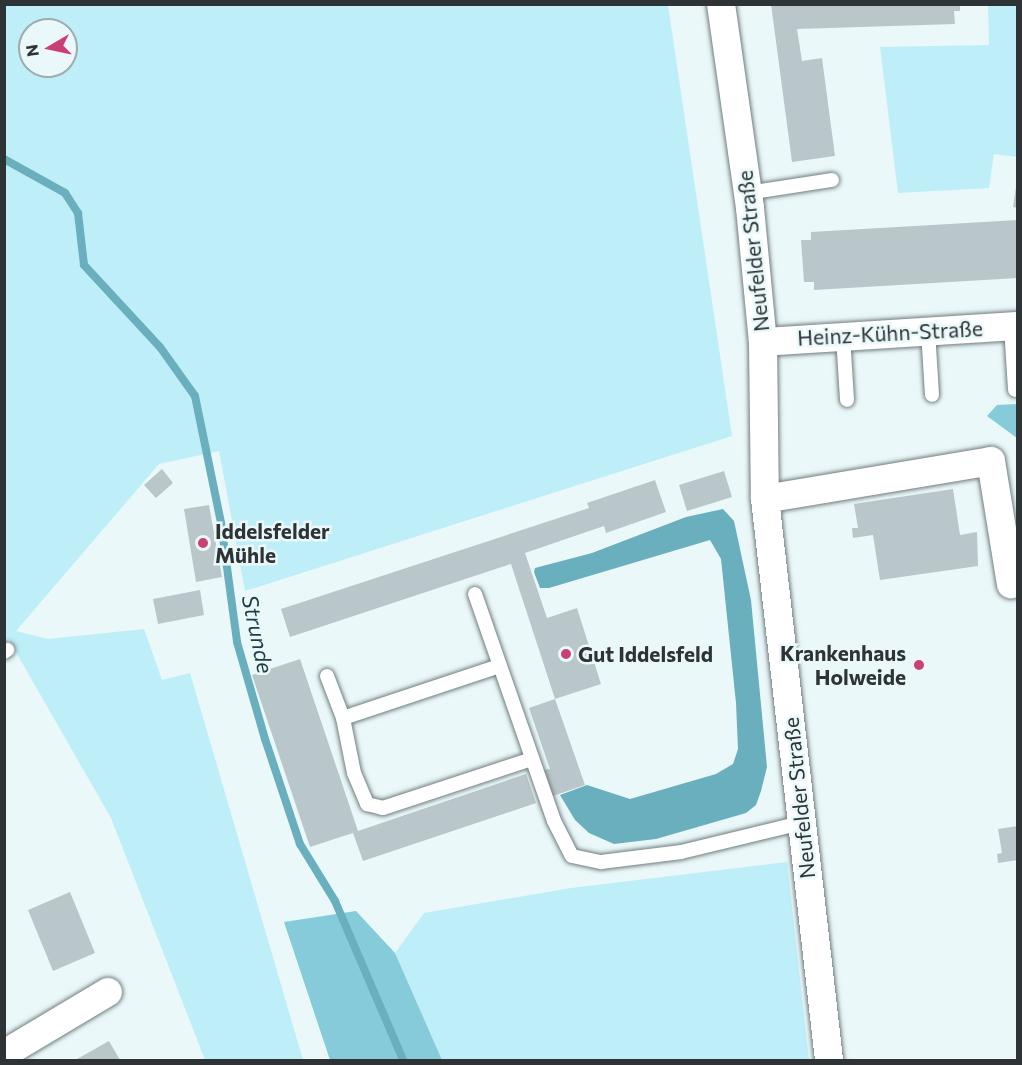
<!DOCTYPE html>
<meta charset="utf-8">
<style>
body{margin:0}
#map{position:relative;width:1022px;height:1065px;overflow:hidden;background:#eaf8fa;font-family:Commissioner,sans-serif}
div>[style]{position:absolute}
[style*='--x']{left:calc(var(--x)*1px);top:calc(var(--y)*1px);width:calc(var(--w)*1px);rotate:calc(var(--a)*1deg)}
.green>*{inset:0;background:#beeef8}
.forest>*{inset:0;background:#85cbd9}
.water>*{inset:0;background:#6aafbd}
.stream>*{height:8px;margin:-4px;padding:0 4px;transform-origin:4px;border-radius:4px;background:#6aafbd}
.building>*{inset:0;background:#bac7ca}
.roads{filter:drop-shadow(0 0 2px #717d7f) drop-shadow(0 0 2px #717d7f)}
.service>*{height:14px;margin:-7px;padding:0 7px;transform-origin:7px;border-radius:7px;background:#fff}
.minor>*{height:28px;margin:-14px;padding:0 14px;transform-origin:14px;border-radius:14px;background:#fff}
.dots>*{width:16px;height:16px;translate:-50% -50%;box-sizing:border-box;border:3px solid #eaf8fa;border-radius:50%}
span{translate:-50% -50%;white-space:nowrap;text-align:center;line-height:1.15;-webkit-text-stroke:5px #eaf8fa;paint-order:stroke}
.street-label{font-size:21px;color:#2e3435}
.poi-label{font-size:21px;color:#2e3435;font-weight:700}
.left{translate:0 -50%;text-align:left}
.right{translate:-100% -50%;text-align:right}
.water-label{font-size:22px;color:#1c3e45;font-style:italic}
.frame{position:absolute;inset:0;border:6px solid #2e3435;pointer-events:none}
.north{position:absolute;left:18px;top:18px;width:60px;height:60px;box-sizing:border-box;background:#eaf8fa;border:2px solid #9faaab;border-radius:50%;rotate:261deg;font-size:16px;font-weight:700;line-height:24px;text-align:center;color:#2e3435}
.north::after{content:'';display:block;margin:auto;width:21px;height:27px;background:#cb4074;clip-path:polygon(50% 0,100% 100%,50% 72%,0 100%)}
</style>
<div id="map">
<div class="green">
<i style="clip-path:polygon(evenodd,5px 4px,668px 5px,732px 436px,245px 591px,219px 451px,159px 464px,16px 631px,48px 639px,144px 629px,162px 680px,190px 673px,303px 1060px,205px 1060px,111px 818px,9px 640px,5px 643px,5px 4px,30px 30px,66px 30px,66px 66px,30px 66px,30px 30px)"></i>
<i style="clip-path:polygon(988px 5px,1017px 5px,1017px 157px,994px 154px,989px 188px,898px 193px,880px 47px,989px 45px)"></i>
<i style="clip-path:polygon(787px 862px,809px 1060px,442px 1060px,395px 953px,424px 913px,571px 888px)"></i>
</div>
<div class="forest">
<i style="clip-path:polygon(1017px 404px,1018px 404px,1017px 438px,987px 416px,997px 405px)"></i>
<i style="clip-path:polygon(356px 911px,395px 953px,442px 1060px,330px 1060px,284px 922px)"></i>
</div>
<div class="water">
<i style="clip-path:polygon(723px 509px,734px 521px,751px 600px,767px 767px,761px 791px,756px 805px,746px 813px,656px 839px,614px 844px,589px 833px,575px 820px,560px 795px,587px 785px,630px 799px,716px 774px,733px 764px,738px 749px,736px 703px,721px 559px,710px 540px,549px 588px,540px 588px,534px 572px,535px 568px,592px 553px,686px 517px)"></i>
</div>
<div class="stream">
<i style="--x:4;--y:159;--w:70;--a:29.1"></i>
<i style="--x:65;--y:193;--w:24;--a:57"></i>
<i style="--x:78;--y:213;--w:52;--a:83.4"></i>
<i style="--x:84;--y:265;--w:112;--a:47.2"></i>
<i style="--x:160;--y:347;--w:60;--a:54.5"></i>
<i style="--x:195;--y:396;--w:130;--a:78.4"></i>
<i style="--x:221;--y:523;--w:120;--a:82.3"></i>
<i style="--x:237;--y:642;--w:101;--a:73.9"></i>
<i style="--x:265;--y:739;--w:111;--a:71.6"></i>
<i style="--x:300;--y:844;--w:67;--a:58.4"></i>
<i style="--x:335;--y:901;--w:173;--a:66.8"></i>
</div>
<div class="building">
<i style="clip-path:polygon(771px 4px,960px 4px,960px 11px,954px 11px,955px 24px,797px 29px,802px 61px,822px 58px,835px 156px,792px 162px)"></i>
<i style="clip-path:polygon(1016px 187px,1018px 187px,1018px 208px,1013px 207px)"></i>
<i style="clip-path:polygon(1018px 220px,1018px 278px,814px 290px,814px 282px,804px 282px,801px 240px,811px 240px,811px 232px)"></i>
<i style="clip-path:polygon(162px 469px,173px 483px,156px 498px,144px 485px)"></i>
<i style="clip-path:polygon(724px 471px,732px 497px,687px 511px,679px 485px)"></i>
<i style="clip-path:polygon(655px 480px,666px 512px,606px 533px,604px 526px,525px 553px,547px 618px,577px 608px,601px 684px,555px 699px,511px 564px,290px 637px,281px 609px,589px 508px,587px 503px)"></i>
<i style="clip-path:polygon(953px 489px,960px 535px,977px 532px,978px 566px,880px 580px,873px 535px,853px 538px,852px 528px,858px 528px,854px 504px)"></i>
<i style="clip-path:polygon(209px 505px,222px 577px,196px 582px,184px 509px)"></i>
<i style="clip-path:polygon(200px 590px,204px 615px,158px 624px,153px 599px)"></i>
<i style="clip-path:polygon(300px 659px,358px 831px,526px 774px,536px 803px,363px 861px,353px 833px,310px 847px,252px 675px)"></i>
<i style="clip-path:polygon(555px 699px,585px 785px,553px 796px,544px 770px,550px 769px,529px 708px)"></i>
<i style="clip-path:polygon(1018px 826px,1018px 860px,998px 863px,997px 854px,1002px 853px,998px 829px)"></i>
<i style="clip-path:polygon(70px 892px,95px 953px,53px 971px,28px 910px)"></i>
<i style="clip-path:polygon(109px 1041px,120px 1060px,78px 1060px,77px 1059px)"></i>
</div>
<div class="roads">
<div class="service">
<i style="--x:747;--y:193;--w:86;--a:-8.7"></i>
<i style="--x:1011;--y:326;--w:64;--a:86.4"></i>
<i style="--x:928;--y:331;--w:64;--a:86.4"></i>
<i style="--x:843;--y:336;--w:64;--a:86.4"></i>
<i style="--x:475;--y:594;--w:240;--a:70.8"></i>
<i style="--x:554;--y:821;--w:39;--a:63"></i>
<i style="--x:572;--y:856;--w:30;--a:12"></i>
<i style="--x:601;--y:862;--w:81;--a:-7.1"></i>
<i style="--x:681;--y:852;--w:123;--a:-13.6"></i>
<i style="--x:4;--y:652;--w:4;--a:-34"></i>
<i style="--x:327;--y:676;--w:45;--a:69.1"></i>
<i style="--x:343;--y:718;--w:56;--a:78.7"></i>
<i style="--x:354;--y:773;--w:34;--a:67"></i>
<i style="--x:367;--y:804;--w:16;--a:14"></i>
<i style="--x:383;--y:808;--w:157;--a:-18.2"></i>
<i style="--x:343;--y:718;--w:164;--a:-18.4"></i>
</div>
<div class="minor">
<i style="--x:721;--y:4;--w:206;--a:81.9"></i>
<i style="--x:750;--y:208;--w:135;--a:84.5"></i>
<i style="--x:763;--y:342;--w:157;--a:89.3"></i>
<i style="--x:765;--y:499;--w:565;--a:83.49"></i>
<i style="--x:763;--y:342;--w:256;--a:-3.6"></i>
<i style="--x:765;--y:499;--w:229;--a:-9.5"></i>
<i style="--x:991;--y:461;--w:125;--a:80.8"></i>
<i style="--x:4;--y:1054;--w:121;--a:-30.8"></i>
</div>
</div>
<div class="dots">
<i style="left:203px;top:543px;background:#cb4074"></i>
<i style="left:566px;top:654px;background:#cb4074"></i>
<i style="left:919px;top:665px;background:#cb4074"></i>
</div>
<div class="street-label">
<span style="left:753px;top:251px;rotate:-96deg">Neufelder Straße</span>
<span style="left:890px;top:333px;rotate:-3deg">Heinz-Kühn-Straße</span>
<span style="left:799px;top:798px;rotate:-96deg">Neufelder Straße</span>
</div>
<div class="poi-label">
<span class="left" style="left:215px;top:543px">Iddelsfelder<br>Mühle</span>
<span class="right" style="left:906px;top:665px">Krankenhaus<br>Holweide</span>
<span class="left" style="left:578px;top:654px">Gut Iddelsfeld</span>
</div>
<div class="water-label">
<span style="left:258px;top:634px;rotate:78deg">Strunde</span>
</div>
<div class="frame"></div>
<div class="north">N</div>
</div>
